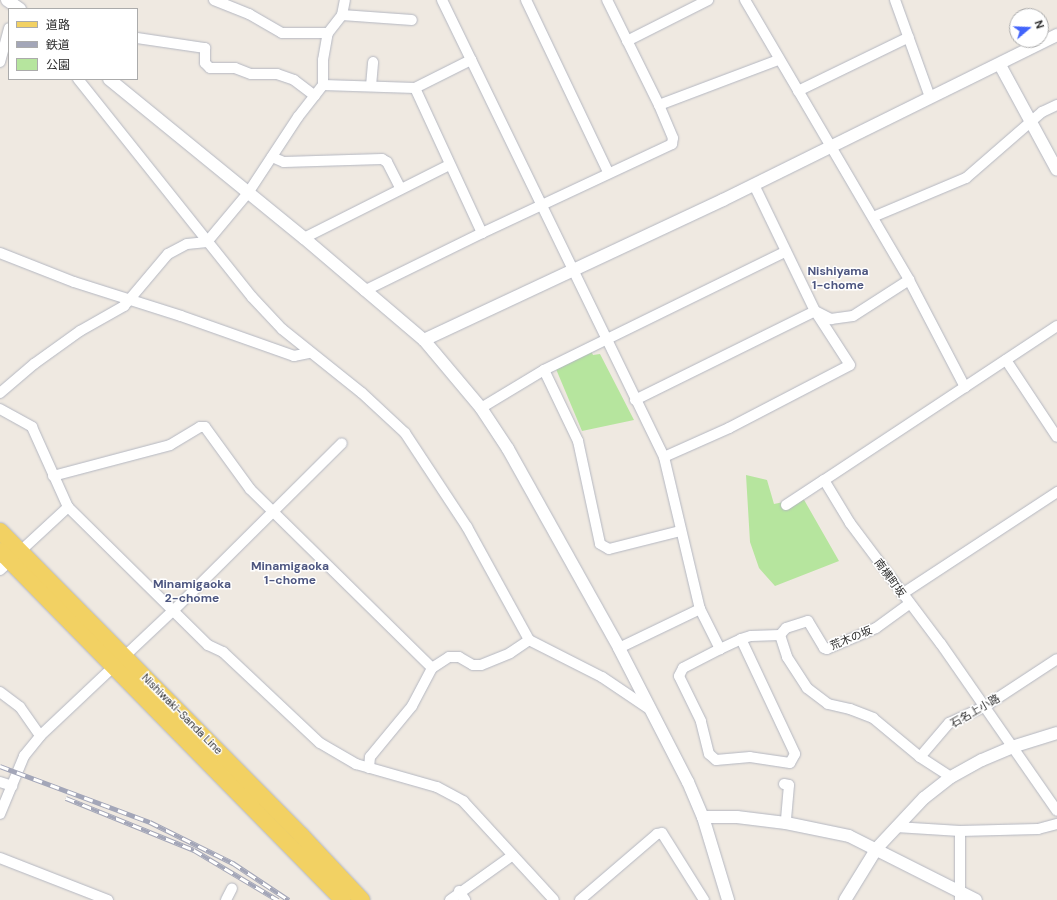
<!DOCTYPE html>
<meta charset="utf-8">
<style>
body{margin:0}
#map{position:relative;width:1057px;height:900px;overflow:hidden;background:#efe9e1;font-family:"DM Sans","Noto Sans JP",sans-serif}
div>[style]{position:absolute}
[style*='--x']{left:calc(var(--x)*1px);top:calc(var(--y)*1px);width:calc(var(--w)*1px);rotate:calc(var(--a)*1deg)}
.green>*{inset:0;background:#b6e59e}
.roads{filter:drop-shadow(0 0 1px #b4b7c1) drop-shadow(0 0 1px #b4b7c1)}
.minor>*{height:10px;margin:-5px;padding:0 5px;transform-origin:5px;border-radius:5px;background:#fff}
.tertiary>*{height:12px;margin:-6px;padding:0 6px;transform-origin:6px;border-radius:6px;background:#fff}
.primary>*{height:16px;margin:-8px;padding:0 8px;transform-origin:8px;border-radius:8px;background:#f2d163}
.rail>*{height:4.5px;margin-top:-2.25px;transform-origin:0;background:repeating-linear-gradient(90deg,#fff 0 9px,#a3a6b8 0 18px);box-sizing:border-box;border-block:1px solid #a3a6b8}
span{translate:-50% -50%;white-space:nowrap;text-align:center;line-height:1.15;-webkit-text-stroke:3px #fff;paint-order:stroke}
.street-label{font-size:11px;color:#2e2e2e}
.neighbourhood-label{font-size:12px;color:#4d5680;font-weight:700}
.legend{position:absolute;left:8px;top:8px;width:130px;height:72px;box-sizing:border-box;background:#fff;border:1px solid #ababab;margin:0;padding:5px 7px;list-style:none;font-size:12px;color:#2e2e2e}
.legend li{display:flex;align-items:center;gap:8px;height:20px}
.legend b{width:20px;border:1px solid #ababab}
.north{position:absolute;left:1009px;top:8px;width:40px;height:40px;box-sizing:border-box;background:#fff;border:1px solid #ababab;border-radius:50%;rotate:71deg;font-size:11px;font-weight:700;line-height:16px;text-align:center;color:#2e2e2e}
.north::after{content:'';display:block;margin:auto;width:14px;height:18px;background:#4264fb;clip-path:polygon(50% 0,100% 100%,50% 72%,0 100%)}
</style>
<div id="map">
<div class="green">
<i style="clip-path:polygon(591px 351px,593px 355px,600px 354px,634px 420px,582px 431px,556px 369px)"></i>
<i style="clip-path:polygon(746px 475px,767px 480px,774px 504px,803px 498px,839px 561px,775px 586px,759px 568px,750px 542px)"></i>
</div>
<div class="roads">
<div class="minor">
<i style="--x:214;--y:0;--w:38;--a:22"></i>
<i style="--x:249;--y:14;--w:38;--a:30"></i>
<i style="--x:282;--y:33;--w:46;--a:0"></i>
<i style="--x:442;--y:0;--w:508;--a:64.09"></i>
<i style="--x:664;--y:457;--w:156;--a:76.7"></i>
<i style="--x:700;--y:609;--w:45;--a:63.4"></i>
<i style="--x:720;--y:649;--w:23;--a:-25"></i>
<i style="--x:741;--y:639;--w:127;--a:64.8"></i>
<i style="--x:795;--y:754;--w:10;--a:119"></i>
<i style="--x:790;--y:763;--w:40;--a:-171.5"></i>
<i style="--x:750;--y:757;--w:34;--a:175"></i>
<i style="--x:716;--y:760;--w:9;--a:-139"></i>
<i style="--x:709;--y:754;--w:34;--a:-104"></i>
<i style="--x:701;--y:721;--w:50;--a:-116.1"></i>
<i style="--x:679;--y:676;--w:9;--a:-63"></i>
<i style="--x:683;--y:668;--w:42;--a:-27.2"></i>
<i style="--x:526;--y:0;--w:191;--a:64.5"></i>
<i style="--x:745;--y:0;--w:324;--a:59.6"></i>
<i style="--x:909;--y:280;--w:121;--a:62.4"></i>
<i style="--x:895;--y:0;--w:103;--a:70.2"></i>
<i style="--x:342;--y:15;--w:70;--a:4.1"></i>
<i style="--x:137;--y:38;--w:69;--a:8.4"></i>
<i style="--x:205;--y:48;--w:15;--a:90"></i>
<i style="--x:205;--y:63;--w:7;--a:45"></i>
<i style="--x:210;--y:68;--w:25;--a:0"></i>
<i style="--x:235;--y:68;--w:17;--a:21"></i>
<i style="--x:251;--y:74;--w:26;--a:0"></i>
<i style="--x:277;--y:74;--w:18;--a:19"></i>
<i style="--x:294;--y:80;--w:26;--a:37"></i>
<i style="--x:627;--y:41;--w:91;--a:-26.8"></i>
<i style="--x:0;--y:62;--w:35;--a:-75"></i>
<i style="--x:78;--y:79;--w:279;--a:51.4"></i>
<i style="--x:252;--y:297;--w:44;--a:46.8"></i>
<i style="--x:282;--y:329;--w:102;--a:38.7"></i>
<i style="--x:362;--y:393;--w:59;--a:42.9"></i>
<i style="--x:405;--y:433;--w:113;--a:56.6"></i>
<i style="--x:467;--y:527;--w:129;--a:61.2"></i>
<i style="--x:529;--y:640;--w:82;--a:26.9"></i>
<i style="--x:602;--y:677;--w:55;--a:34"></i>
<i style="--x:323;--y:85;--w:25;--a:-90"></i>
<i style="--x:323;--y:60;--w:27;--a:-80"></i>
<i style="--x:328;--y:33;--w:23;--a:-52"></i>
<i style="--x:342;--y:15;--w:15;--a:-79"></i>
<i style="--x:371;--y:86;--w:24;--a:-85"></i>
<i style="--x:415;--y:88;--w:63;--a:-26.6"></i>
<i style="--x:798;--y:91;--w:123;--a:-25.9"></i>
<i style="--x:659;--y:105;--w:127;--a:-20.7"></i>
<i style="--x:272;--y:157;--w:13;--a:23"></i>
<i style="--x:284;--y:162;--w:98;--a:-1.8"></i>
<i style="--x:382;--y:159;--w:6;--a:31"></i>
<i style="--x:387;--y:162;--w:30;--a:63"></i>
<i style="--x:873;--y:217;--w:101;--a:-22.8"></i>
<i style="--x:966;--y:178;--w:101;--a:-41"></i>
<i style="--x:1042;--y:112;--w:17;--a:-25"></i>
<i style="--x:482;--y:233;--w:210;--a:-25.1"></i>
<i style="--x:672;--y:144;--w:6;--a:-81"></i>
<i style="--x:673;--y:138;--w:36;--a:-113"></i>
<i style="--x:659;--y:105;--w:117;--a:-116.3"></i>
<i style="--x:304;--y:238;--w:162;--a:-26.7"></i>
<i style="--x:0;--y:253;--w:79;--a:21.4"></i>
<i style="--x:74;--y:282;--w:112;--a:17.6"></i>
<i style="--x:181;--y:316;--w:120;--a:19.5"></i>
<i style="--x:294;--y:356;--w:16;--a:-11"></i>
<i style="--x:817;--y:312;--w:16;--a:27"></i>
<i style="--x:831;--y:319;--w:22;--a:-8"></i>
<i style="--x:853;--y:316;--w:67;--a:-32.7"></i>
<i style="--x:1057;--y:326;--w:279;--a:146.5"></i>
<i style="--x:824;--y:480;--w:50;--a:58.8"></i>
<i style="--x:850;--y:523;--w:151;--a:53.1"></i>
<i style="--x:941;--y:644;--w:203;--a:55.2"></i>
<i style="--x:1006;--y:360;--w:92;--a:56.5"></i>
<i style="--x:544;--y:370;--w:79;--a:64.4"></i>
<i style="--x:578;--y:441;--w:105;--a:77.9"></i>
<i style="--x:600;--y:544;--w:10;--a:29"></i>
<i style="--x:609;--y:549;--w:73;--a:-14.2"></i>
<i style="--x:0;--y:393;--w:45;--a:-40.5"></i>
<i style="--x:34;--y:364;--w:57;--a:-35.7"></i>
<i style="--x:80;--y:331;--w:51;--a:-29.6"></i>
<i style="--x:124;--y:306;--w:68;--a:-49.8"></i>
<i style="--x:168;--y:254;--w:21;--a:-28"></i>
<i style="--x:187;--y:244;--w:20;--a:-6"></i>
<i style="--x:207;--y:242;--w:64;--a:-50.1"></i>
<i style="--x:248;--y:193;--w:91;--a:-56.7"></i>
<i style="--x:298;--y:117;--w:41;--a:-52"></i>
<i style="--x:323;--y:85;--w:92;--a:1.9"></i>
<i style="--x:415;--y:88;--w:160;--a:65.2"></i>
<i style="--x:482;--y:233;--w:131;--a:153.8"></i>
<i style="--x:635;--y:400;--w:201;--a:-26.3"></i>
<i style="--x:481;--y:408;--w:74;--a:-31.1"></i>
<i style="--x:544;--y:370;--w:268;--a:-26.1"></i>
<i style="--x:0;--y:409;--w:37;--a:29"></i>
<i style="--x:32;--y:427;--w:88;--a:65.8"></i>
<i style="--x:68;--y:507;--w:197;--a:44.6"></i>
<i style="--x:208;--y:645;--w:17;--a:25"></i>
<i style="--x:223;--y:652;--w:133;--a:43.2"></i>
<i style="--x:320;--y:743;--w:42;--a:30.3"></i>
<i style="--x:356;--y:764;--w:84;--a:15.9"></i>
<i style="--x:437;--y:787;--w:30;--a:28"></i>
<i style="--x:463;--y:801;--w:134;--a:47.4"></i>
<i style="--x:664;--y:457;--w:71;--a:-24"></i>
<i style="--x:729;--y:428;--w:136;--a:-27.5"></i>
<i style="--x:850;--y:365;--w:64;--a:-122.9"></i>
<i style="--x:815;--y:311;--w:140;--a:-115.8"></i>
<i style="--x:53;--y:476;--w:121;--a:-14.8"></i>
<i style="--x:170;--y:445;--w:35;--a:-31"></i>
<i style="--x:200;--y:427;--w:5;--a:0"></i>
<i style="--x:205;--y:427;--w:77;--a:54"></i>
<i style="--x:250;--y:489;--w:255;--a:44.5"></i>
<i style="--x:786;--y:505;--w:45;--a:-33.3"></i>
<i style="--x:0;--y:570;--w:93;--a:-42.8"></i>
<i style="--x:902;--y:594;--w:186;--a:-33.3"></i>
<i style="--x:780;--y:635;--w:9;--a:-49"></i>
<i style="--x:786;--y:628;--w:23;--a:-18"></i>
<i style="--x:808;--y:621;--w:31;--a:59"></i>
<i style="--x:824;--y:648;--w:3;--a:18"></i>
<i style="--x:827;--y:649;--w:53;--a:-23.2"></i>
<i style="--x:876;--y:628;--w:41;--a:-36"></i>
<i style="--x:741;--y:639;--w:10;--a:-17"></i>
<i style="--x:751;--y:636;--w:29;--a:-2"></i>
<i style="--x:780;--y:635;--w:23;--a:72"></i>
<i style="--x:787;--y:657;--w:37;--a:57"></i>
<i style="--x:807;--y:688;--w:26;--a:37"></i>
<i style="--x:828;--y:704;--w:23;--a:13"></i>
<i style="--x:850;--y:709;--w:25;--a:21"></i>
<i style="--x:873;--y:718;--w:61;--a:39.7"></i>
<i style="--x:920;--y:757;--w:37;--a:33"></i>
<i style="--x:619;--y:648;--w:90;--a:-25.7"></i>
<i style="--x:0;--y:692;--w:25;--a:37"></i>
<i style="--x:20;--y:707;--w:35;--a:55"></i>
<i style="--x:920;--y:757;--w:45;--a:-49.5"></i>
<i style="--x:949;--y:723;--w:38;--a:-25"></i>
<i style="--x:984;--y:707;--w:87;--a:-33.3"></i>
<i style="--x:369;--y:768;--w:11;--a:-85"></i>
<i style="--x:370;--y:757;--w:66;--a:-50.5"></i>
<i style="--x:412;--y:706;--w:43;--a:-62.2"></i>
<i style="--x:432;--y:668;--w:20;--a:-33"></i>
<i style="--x:449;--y:657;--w:10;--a:0"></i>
<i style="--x:459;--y:657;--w:16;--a:30"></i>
<i style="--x:473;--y:665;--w:8;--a:0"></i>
<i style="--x:481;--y:665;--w:31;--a:-22"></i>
<i style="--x:510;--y:653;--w:23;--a:-34"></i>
<i style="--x:0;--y:782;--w:13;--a:18"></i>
<i style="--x:784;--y:784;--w:5;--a:11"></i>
<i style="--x:789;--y:785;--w:38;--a:95"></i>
<i style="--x:0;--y:814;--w:63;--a:-67.5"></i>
<i style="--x:24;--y:756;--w:26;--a:-51"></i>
<i style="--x:40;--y:736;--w:185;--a:-43.3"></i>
<i style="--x:175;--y:609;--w:235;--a:-44.8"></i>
<i style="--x:896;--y:827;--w:64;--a:3.6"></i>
<i style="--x:960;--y:831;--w:78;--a:-1.5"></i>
<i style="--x:1038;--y:829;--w:20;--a:-15"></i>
<i style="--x:960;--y:831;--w:69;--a:90"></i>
<i style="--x:0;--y:858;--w:116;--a:21.3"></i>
<i style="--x:459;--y:891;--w:11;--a:56"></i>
<i style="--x:226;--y:900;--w:13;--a:-63"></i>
<i style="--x:450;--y:900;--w:77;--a:-35.5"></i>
<i style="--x:580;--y:900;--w:101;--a:-40.6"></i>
<i style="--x:657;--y:834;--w:5;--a:-11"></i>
<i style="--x:662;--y:833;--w:79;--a:57.9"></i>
</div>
<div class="tertiary">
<i style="--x:7;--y:0;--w:16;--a:35"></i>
<i style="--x:1000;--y:65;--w:119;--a:61.5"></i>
<i style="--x:109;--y:79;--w:252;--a:39.2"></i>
<i style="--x:304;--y:238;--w:157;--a:40.4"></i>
<i style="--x:424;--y:340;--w:89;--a:50"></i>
<i style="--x:481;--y:408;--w:49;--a:56.6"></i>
<i style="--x:508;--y:449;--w:228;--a:60.8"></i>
<i style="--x:619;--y:648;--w:151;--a:62.8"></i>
<i style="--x:688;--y:782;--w:38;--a:67"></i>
<i style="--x:703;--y:817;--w:87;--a:73.2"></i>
<i style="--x:424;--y:340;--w:330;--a:-25.1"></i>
<i style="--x:723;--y:200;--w:373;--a:-26.3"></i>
<i style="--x:703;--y:817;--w:34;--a:0"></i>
<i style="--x:737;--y:817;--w:49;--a:7"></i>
<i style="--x:786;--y:823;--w:64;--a:11.7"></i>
<i style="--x:849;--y:836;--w:142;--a:26.7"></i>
<i style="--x:845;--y:900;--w:61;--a:-58.4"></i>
<i style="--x:877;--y:848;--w:69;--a:-46.8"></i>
<i style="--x:924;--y:798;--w:34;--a:-38"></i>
<i style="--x:951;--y:777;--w:35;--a:-29"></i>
<i style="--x:982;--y:760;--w:33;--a:-23"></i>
<i style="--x:1012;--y:747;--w:47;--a:-17.3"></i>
</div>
<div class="primary">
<i style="--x:0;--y:531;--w:428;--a:45.3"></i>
<i style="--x:301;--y:835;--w:89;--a:46.8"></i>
<i style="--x:0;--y:551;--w:489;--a:45.5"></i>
</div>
</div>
<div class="rail">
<i style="--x:0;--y:766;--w:160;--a:20.5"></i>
<i style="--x:150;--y:822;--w:93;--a:26.3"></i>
<i style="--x:233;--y:863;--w:67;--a:33.5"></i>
<i style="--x:66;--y:798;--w:138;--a:22.1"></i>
<i style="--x:194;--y:850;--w:98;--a:30.8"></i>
</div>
<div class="street-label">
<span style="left:890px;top:578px;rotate:54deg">南横町坂</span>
<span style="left:851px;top:638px;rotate:-22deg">荒木の坂</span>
<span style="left:975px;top:711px;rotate:-30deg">石名上小路</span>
<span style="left:182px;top:714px;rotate:45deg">Nishiwaki-Sanda Line</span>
</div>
<div class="neighbourhood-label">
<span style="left:838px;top:279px">Nishiyama<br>1-chome</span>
<span style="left:290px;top:574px">Minamigaoka<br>1-chome</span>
<span style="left:192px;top:592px">Minamigaoka<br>2-chome</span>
</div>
<ul class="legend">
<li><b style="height:5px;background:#f2d163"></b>道路</li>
<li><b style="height:5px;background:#a3a6b8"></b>鉄道</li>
<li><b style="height:11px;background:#b6e59e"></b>公園</li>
</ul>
<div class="north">N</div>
</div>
